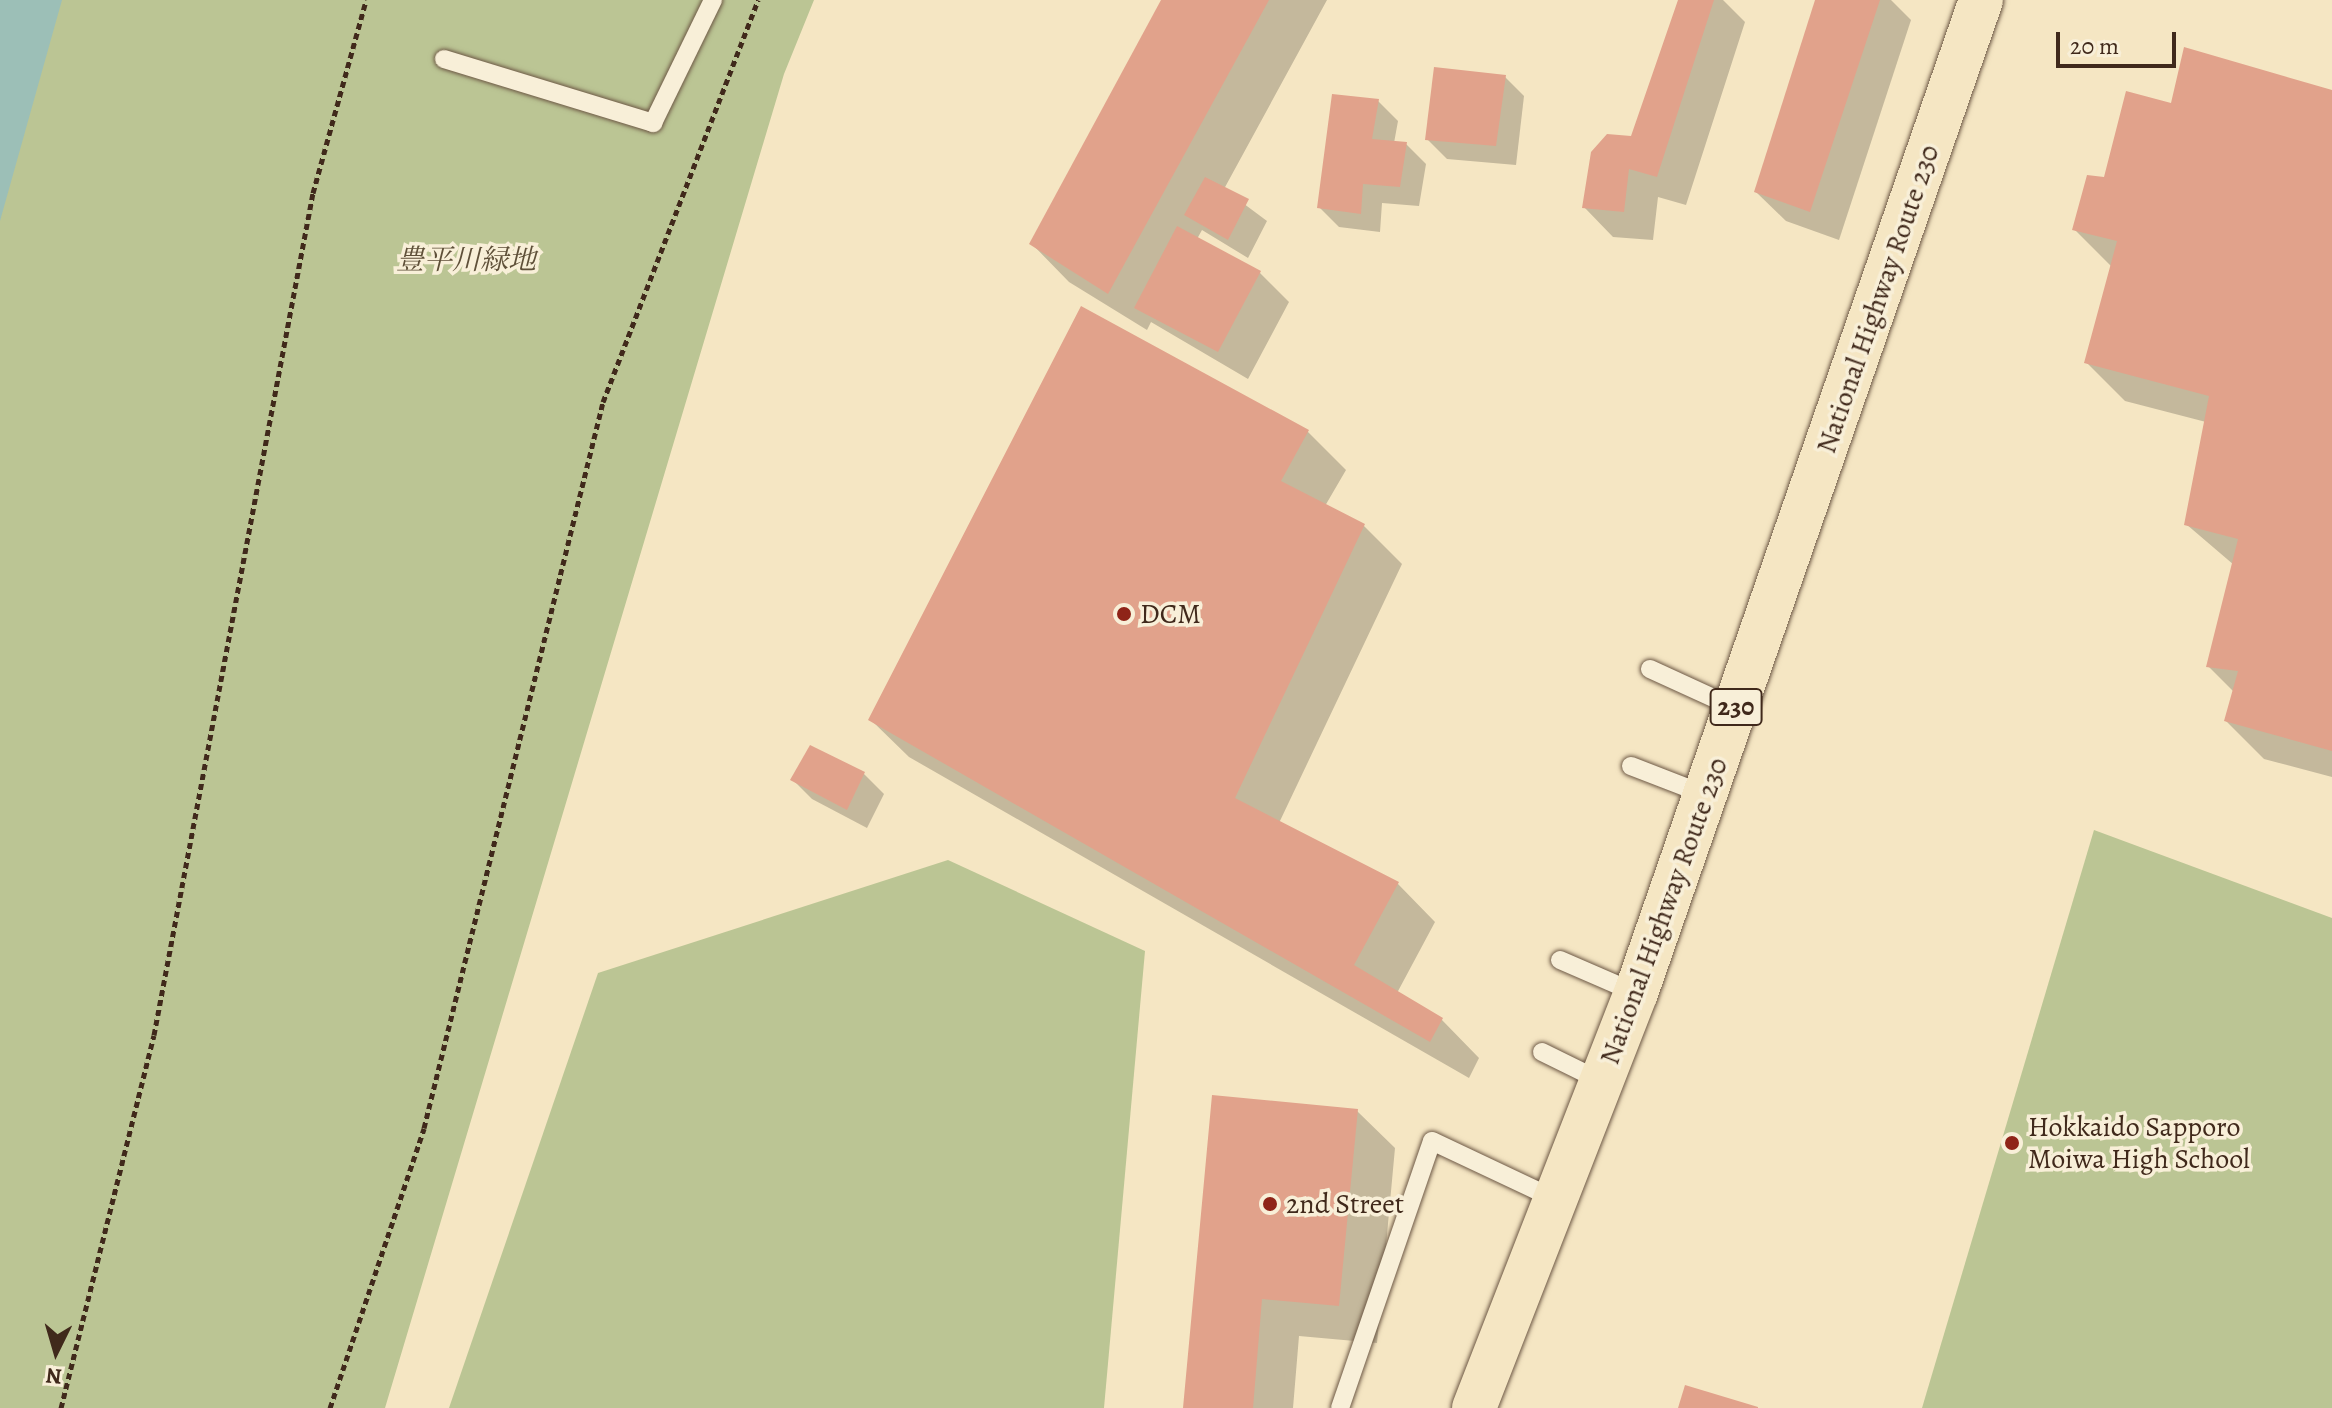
<!DOCTYPE html>
<meta charset="utf-8">
<style>
body{margin:0}
#map{position:relative;width:2332px;height:1408px;overflow:hidden;background:#f5e6c3;font-family:Alegreya,"Noto Serif JP",serif}
div>[style]{position:absolute}
[style*='--x']{left:calc(var(--x)*1px);top:calc(var(--y)*1px);width:calc(var(--w)*1px);rotate:calc(var(--a)*1deg)}
.green>*{inset:0;background:#bbc594}
.water>*{inset:0;background:#9cbfb7}
.shadow>*{inset:0;background:#0003}
.building>*{inset:0;background:#e1a28b}
.path>*{height:5px;margin-top:-2.5px;transform-origin:0;background:repeating-linear-gradient(90deg,#40291b 0 6px,transparent 0 10px)}
.roads{filter:drop-shadow(0 0 2px #6d5845) drop-shadow(0 0 2px #6d5845)}
.service>*{height:18px;margin:-9px;padding:0 9px;transform-origin:9px;border-radius:9px;background:#f8efd8}
.trunk>*{height:44px;margin:-22px;padding:0 22px;transform-origin:22px;border-radius:22px;background:#f5e6c3}
.dots>*{width:22px;height:22px;translate:-50% -50%;box-sizing:border-box;border:4px solid #f8efd8;border-radius:50%}
span{translate:-50% -50%;white-space:nowrap;text-align:center;line-height:1.15;-webkit-text-stroke:7px #f8efd8;paint-order:stroke}
.shield-label span{padding:2px 6px;background:#f8efd8;border:2px solid;border-radius:6px;-webkit-text-stroke-width:0}
.shield-label{font-size:26px;color:#40291b;font-weight:700}
.park-label{font-size:28px;color:#5f5039;font-style:italic}
.street-label{font-size:28px;color:#40291b}
.poi-label{font-size:28px;color:#40291b}
.left{translate:0 -50%;text-align:left}
.north{position:absolute;left:16px;top:1312px;width:80px;height:80px;-webkit-text-stroke:6px #f8efd8;paint-order:stroke;rotate:185deg;font-size:22px;font-weight:700;line-height:32px;text-align:center;color:#40291b}
.north::after{content:'';display:block;margin:auto;width:28px;height:36px;background:#40291b;clip-path:polygon(50% 0,100% 100%,50% 72%,0 100%)}
.scale{position:absolute;left:2056px;top:32px;width:120px;height:36px;box-sizing:border-box;border:4px solid #40291b;border-top:0;padding-left:10px;font-size:24px;line-height:28px;white-space:nowrap;color:#40291b;-webkit-text-stroke:6px #f8efd8;paint-order:stroke}
</style>
<div id="map">
<div class="green">
<i style="clip-path:polygon(0 0,814px 0,784px 74px,385px 1408px,0 1408px)"></i>
<i style="clip-path:polygon(2094px 830px,2332px 918px,2332px 1408px,1922px 1408px)"></i>
<i style="clip-path:polygon(948px 860px,1145px 951px,1104px 1408px,449px 1408px,598px 973px)"></i>
</div>
<div class="water">
<i style="clip-path:polygon(0 0,62px 0,0 221px)"></i>
</div>
<div class="shadow">
<i style="clip-path:polygon(1163px 0,1327px 0,1224px 189px,1267px 221px,1248px 258px,1202px 230px,1197px 239px,1260px 273px,1289px 302px,1248px 379px,1151px 322px,1147px 330px,1069px 282px,1032px 244px)"></i>
<i style="clip-path:polygon(1680px 0,1723px 0,1745px 22px,1686px 205px,1658px 197px,1653px 240px,1613px 237px,1584px 207px,1632px 138px)"></i>
<i style="clip-path:polygon(1817px 0,1891px 0,1911px 20px,1839px 240px,1786px 221px,1756px 192px)"></i>
<i style="clip-path:polygon(1505px 77px,1524px 96px,1516px 165px,1447px 159px,1427px 139px)"></i>
<i style="clip-path:polygon(2332px 92px,2332px 777px,2264px 759px,2226px 721px,2234px 692px,2209px 667px,2234px 565px,2186px 524px,2206px 422px,2125px 401px,2087px 363px,2112px 267px,2075px 230px,2105px 179px,2173px 105px)"></i>
<i style="clip-path:polygon(1378px 101px,1398px 121px,1394px 143px,1406px 144px,1426px 164px,1419px 206px,1382px 203px,1380px 232px,1339px 227px,1319px 207px)"></i>
<i style="clip-path:polygon(1082px 309px,1308px 432px,1346px 470px,1325px 506px,1364px 526px,1402px 564px,1279px 823px,1398px 884px,1435px 922px,1397px 993px,1442px 1020px,1479px 1058px,1469px 1078px,909px 757px,871px 720px)"></i>
<i style="clip-path:polygon(864px 774px,884px 794px,867px 828px,812px 799px,793px 780px)"></i>
<i style="clip-path:polygon(1357px 1111px,1395px 1148px,1377px 1343px,1299px 1336px,1293px 1408px,1185px 1408px)"></i>
</div>
<div class="building">
<i style="clip-path:polygon(1161px 0,1269px 0,1108px 294px,1029px 244px)"></i>
<i style="clip-path:polygon(1678px 0,1714px 0,1657px 177px,1629px 169px,1624px 212px,1582px 208px,1591px 152px,1607px 134px,1631px 136px)"></i>
<i style="clip-path:polygon(1815px 0,1880px 0,1810px 212px,1754px 192px)"></i>
<i style="clip-path:polygon(2184px 47px,2332px 90px,2332px 751px,2224px 721px,2238px 671px,2206px 667px,2238px 539px,2184px 525px,2209px 396px,2084px 363px,2117px 241px,2072px 230px,2087px 175px,2104px 177px,2126px 91px,2171px 103px)"></i>
<i style="clip-path:polygon(1434px 67px,1506px 75px,1496px 146px,1425px 140px)"></i>
<i style="clip-path:polygon(1332px 94px,1379px 99px,1372px 139px,1407px 142px,1400px 187px,1363px 184px,1361px 214px,1317px 208px)"></i>
<i style="clip-path:polygon(1205px 177px,1249px 199px,1228px 240px,1184px 215px)"></i>
<i style="clip-path:polygon(1177px 226px,1261px 271px,1218px 352px,1134px 308px)"></i>
<i style="clip-path:polygon(1081px 306px,1309px 430px,1281px 481px,1365px 524px,1235px 798px,1399px 882px,1354px 965px,1443px 1018px,1430px 1042px,868px 720px)"></i>
<i style="clip-path:polygon(810px 745px,865px 772px,847px 810px,790px 780px)"></i>
<i style="clip-path:polygon(1212px 1095px,1358px 1109px,1339px 1306px,1262px 1299px,1253px 1408px,1183px 1408px)"></i>
<i style="clip-path:polygon(1685px 1385px,1758px 1407px,1758px 1408px,1678px 1408px)"></i>
</div>
<div class="path">
<i style="--x:61;--y:1408;--w:384;--a:-76"></i>
<i style="--x:154;--y:1035;--w:857;--a:-79.31"></i>
<i style="--x:313;--y:193;--w:200;--a:-74.6"></i>
<i style="--x:330;--y:1408;--w:295;--a:-71.4"></i>
<i style="--x:424;--y:1128;--w:748;--a:-76.15"></i>
<i style="--x:603;--y:402;--w:431;--a:-68.9"></i>
</div>
<div class="roads">
<div class="service">
<i style="--x:444;--y:59;--w:219;--a:17"></i>
<i style="--x:653;--y:123;--w:137;--a:-64"></i>
<i style="--x:1650;--y:669;--w:94;--a:24.6"></i>
<i style="--x:1631;--y:766;--w:80;--a:21.1"></i>
<i style="--x:1560;--y:960;--w:83;--a:23.5"></i>
<i style="--x:1542;--y:1052;--w:68;--a:26.2"></i>
<i style="--x:1340;--y:1408;--w:282;--a:-71"></i>
<i style="--x:1432;--y:1141;--w:138;--a:25.3"></i>
</div>
<div class="trunk">
<i style="--x:1474;--y:1408;--w:445;--a:-68.7"></i>
<i style="--x:1636;--y:993;--w:1051;--a:-70.84"></i>
</div>
</div>
<div class="dots">
<i style="left:1124px;top:614px;background:#8f2418"></i>
<i style="left:2012px;top:1143px;background:#8f2418"></i>
<i style="left:1270px;top:1204px;background:#8f2418"></i>
</div>
<div class="shield-label">
<span style="left:1736px;top:707px">230</span>
</div>
<div class="park-label">
<span style="left:466px;top:260px">豊平川緑地</span>
</div>
<div class="street-label">
<span style="left:1878px;top:299px;rotate:-71deg">National Highway Route 230</span>
<span style="left:1664px;top:911px;rotate:-70deg">National Highway Route 230</span>
</div>
<div class="poi-label">
<span class="left" style="left:1140px;top:614px">DCM</span>
<span class="left" style="left:2028px;top:1143px">Hokkaido Sapporo<br>Moiwa High School</span>
<span class="left" style="left:1286px;top:1204px">2nd Street</span>
</div>
<div class="north">N</div>
<div class="scale">20 m</div>
</div>
